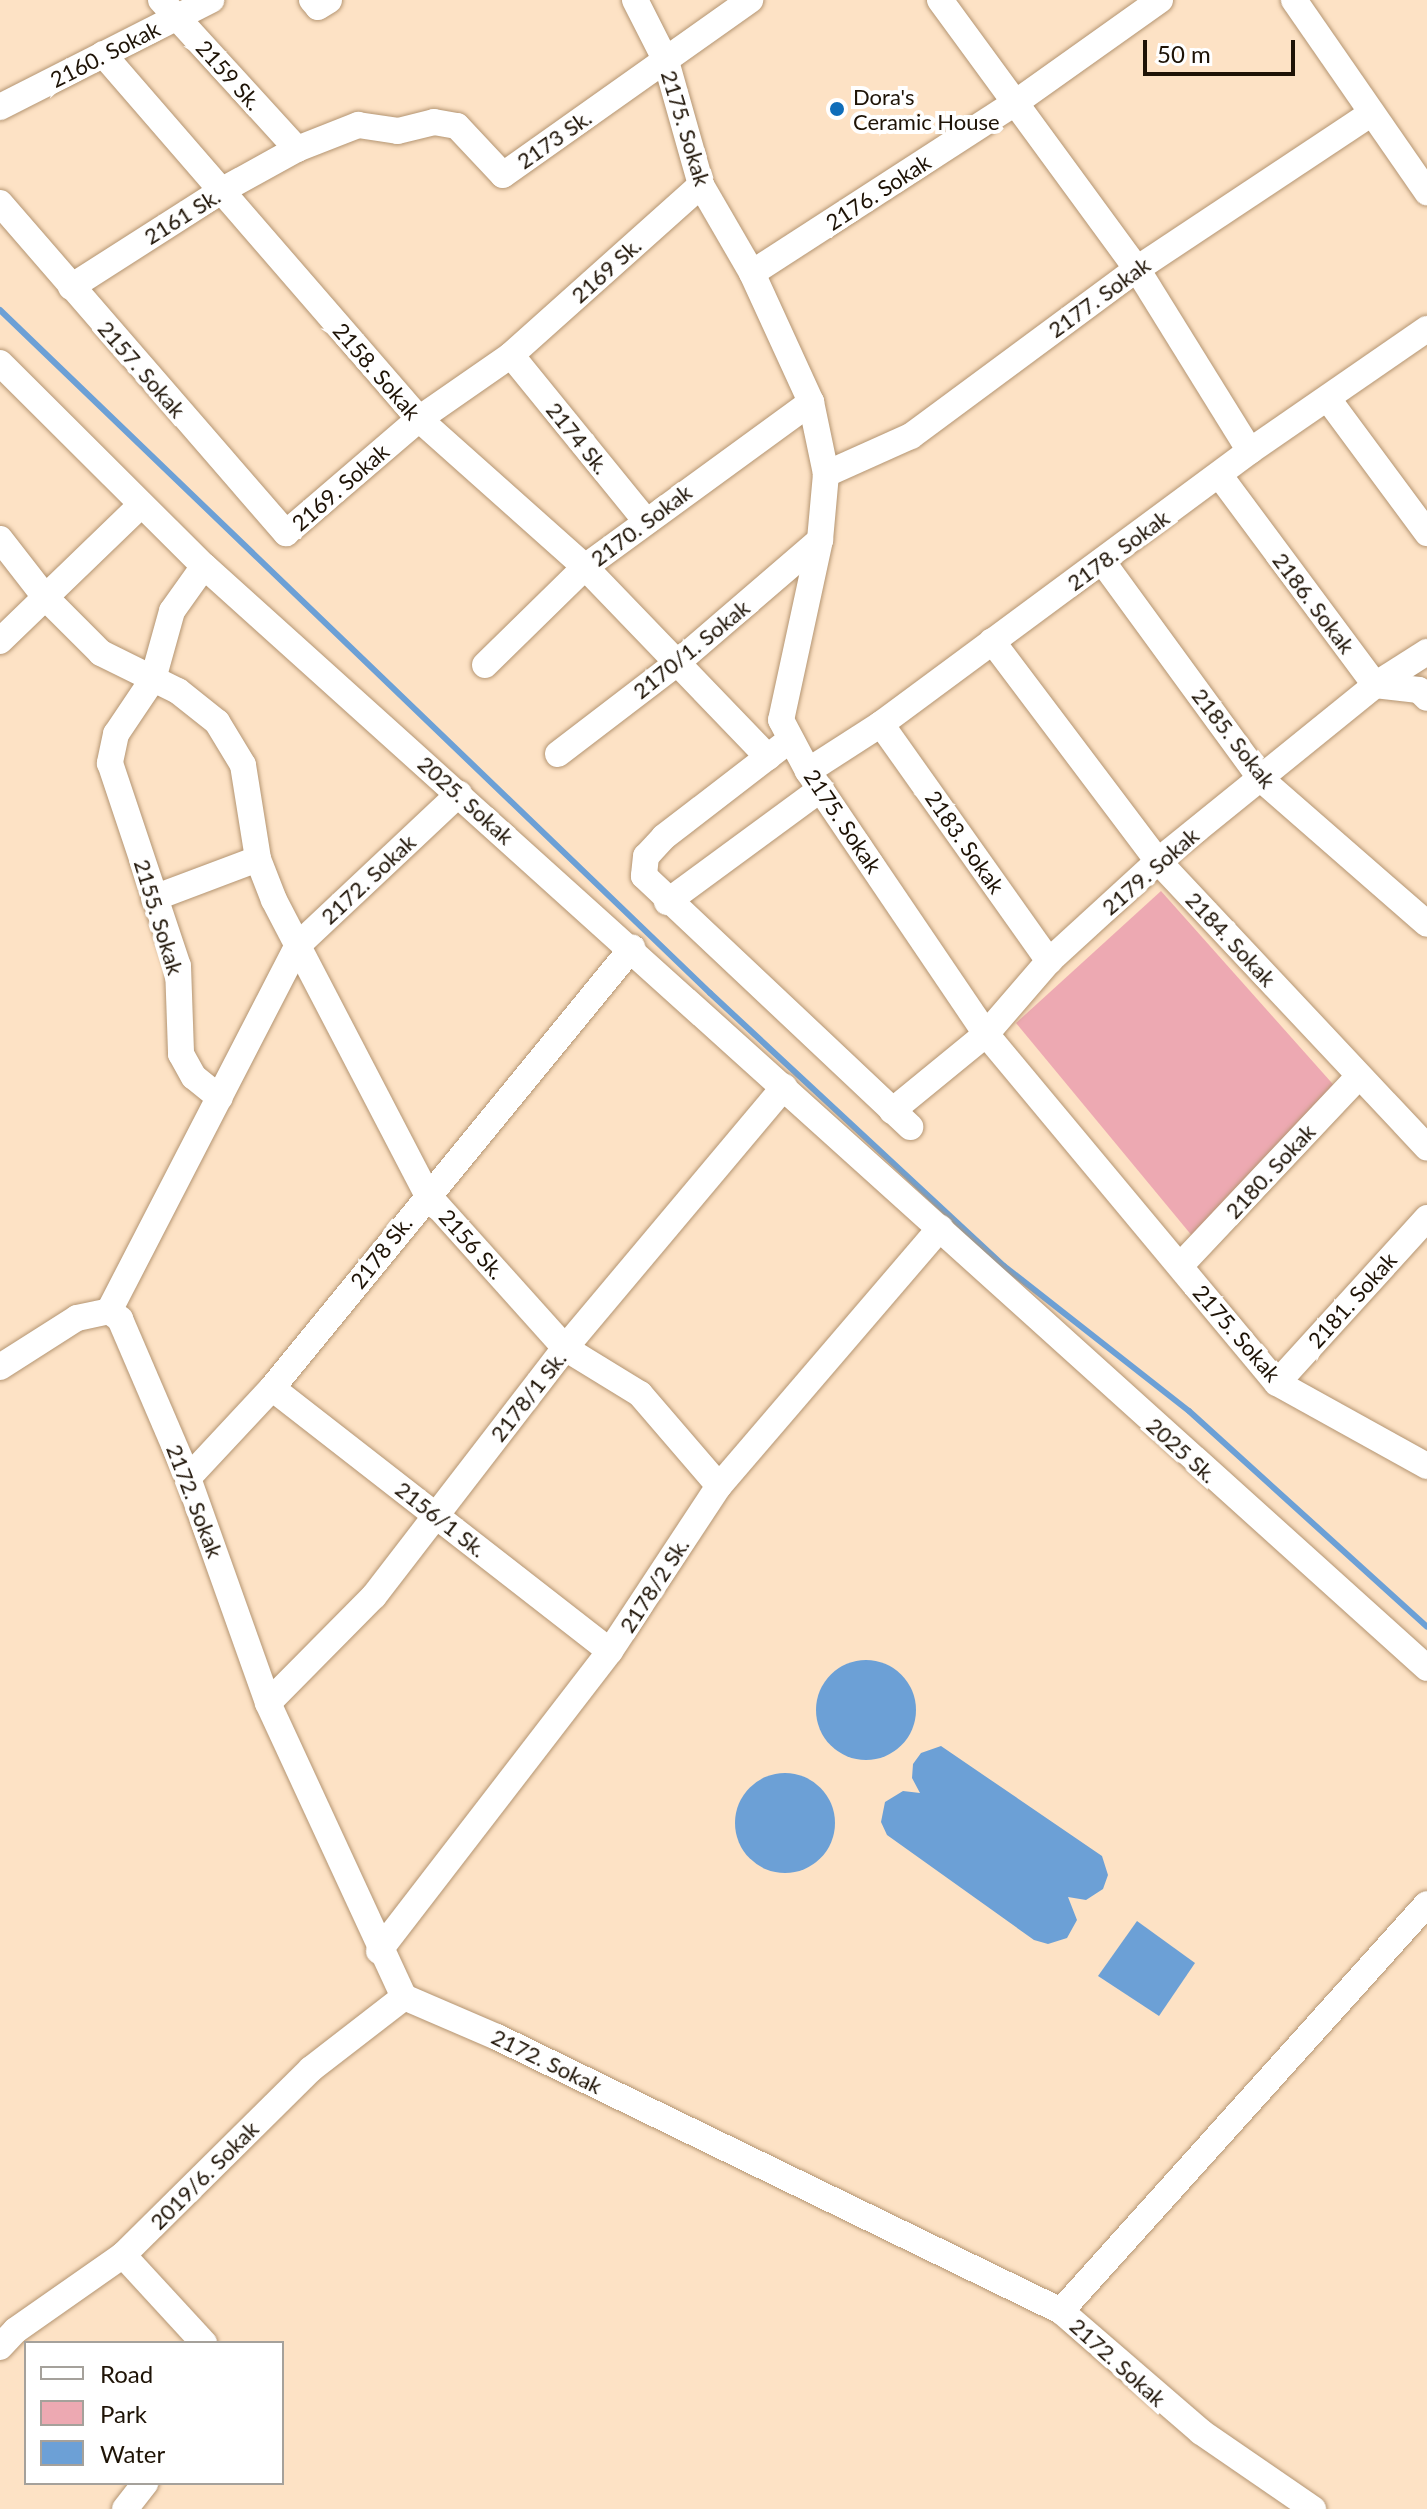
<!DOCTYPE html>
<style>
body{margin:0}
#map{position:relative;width:1427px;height:2509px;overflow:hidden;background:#fde2c5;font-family:Lato,sans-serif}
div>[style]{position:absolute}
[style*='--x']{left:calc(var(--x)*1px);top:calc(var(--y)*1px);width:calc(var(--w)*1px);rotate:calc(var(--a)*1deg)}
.green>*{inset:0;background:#eda9b2}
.water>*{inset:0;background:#6ca0d6}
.round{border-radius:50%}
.stream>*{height:6px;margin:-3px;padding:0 3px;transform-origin:3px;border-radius:3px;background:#6ca0d6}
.roads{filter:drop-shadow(0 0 2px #b49572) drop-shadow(0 0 2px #b49572)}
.minor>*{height:26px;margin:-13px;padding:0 13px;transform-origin:13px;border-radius:13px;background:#fff}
.dots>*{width:22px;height:22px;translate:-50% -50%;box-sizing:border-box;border:4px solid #fff;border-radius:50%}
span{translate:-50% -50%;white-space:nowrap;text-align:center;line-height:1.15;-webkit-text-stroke:8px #fff;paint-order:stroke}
.street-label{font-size:22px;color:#1e1306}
.poi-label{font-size:22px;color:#1e1306}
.left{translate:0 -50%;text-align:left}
.legend{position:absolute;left:24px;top:2341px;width:260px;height:144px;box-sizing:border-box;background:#fff;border:2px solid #a5a19b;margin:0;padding:10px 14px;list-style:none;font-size:24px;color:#1e1306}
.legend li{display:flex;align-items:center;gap:16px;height:40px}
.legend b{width:40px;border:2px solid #a5a19b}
.scale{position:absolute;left:1143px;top:40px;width:152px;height:36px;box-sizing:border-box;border:4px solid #1e1306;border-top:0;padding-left:10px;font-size:24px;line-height:28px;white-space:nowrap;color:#1e1306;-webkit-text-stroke:6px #fff;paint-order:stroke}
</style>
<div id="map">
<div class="green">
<i style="clip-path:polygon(1161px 891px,1339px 1091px,1193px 1237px,1016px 1023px)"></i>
</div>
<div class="water">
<i class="round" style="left:816px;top:1660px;width:100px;height:100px"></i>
<i style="clip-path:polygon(941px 1746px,1102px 1856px,1108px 1875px,1103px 1889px,1086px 1900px,1068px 1897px,1077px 1920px,1067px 1938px,1048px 1944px,1034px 1940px,887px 1835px,881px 1822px,885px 1802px,903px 1791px,920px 1793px,912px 1778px,913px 1764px,921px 1753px)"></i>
<i class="round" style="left:735px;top:1773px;width:100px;height:100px"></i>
<i style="clip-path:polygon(1137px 1921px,1195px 1963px,1159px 2016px,1098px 1976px)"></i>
</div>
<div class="stream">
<i style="--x:0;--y:310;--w:985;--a:43.89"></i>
<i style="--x:710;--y:993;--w:401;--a:42.9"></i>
<i style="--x:1004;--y:1266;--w:235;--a:38.1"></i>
<i style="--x:1189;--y:1411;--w:321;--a:42.2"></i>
</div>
<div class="roads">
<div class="minor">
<i style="--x:161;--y:0;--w:202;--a:47.6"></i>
<i style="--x:312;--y:0;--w:9;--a:49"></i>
<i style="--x:318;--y:7;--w:13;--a:-32"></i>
<i style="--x:635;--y:0;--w:68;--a:63.1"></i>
<i style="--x:666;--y:61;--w:129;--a:74.2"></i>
<i style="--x:701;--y:185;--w:102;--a:59.9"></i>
<i style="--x:752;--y:273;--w:142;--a:65.4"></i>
<i style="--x:811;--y:402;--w:74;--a:78.2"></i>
<i style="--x:826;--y:474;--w:66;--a:95.2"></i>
<i style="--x:820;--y:540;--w:184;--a:102.2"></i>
<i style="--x:781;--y:720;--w:58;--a:62.1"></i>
<i style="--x:808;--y:771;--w:318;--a:55.9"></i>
<i style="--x:986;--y:1034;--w:454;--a:50.2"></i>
<i style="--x:1277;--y:1383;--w:171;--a:29"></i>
<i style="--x:940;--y:0;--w:333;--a:53.8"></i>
<i style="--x:1137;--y:269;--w:214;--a:58.2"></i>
<i style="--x:1294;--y:0;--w:234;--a:55.3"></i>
<i style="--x:103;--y:54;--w:483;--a:49.1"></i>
<i style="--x:419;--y:419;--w:222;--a:41.7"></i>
<i style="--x:585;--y:567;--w:264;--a:46.1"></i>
<i style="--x:0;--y:107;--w:237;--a:-26.9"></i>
<i style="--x:0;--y:203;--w:437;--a:49.1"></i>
<i style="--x:286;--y:533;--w:175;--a:-40.6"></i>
<i style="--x:419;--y:419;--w:112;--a:-34.8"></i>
<i style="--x:511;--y:355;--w:255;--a:-41.8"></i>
<i style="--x:752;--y:273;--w:313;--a:-32.9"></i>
<i style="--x:1015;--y:103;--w:178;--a:-35.4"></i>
<i style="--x:71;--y:287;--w:178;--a:-32.6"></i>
<i style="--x:221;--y:191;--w:87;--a:-28.9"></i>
<i style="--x:297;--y:149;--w:66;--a:-21.5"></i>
<i style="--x:358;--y:125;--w:40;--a:8.5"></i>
<i style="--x:398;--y:131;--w:37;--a:-14"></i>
<i style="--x:434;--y:122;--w:23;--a:10"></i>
<i style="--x:457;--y:126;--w:67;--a:46.8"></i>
<i style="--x:503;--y:175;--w:303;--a:-35.3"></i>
<i style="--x:511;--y:355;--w:213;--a:50.9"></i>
<i style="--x:0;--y:363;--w:288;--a:44.9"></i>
<i style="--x:204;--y:566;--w:1646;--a:42.02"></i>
<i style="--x:1328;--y:399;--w:167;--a:53.5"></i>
<i style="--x:826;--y:474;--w:93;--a:-24.1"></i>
<i style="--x:911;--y:436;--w:281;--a:-36.5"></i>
<i style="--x:1137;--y:269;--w:280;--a:-33.6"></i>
<i style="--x:1220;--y:476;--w:260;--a:53.4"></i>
<i style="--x:1375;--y:685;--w:44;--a:6.5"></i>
<i style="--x:1419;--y:690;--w:11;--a:45"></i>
<i style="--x:0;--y:539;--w:75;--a:52.1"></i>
<i style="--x:46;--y:598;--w:78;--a:45"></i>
<i style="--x:101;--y:653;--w:86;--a:26.3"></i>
<i style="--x:178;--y:691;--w:50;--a:38.5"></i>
<i style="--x:217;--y:722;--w:50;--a:58.8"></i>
<i style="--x:243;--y:765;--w:95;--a:80.9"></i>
<i style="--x:258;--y:859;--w:44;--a:68.7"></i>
<i style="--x:274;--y:900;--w:331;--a:62.5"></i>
<i style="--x:427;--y:1194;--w:207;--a:48.1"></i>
<i style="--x:565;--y:1348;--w:88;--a:31.5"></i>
<i style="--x:640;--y:1394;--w:121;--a:49.3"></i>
<i style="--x:1102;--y:561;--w:270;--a:53.9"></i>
<i style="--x:1261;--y:779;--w:220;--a:41.1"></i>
<i style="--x:204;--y:566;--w:55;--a:125.4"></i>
<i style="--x:172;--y:611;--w:71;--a:105.6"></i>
<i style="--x:153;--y:679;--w:66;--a:123.9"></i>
<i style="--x:116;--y:734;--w:30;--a:102"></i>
<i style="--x:110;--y:763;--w:214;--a:71.5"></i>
<i style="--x:178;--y:966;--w:88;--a:88"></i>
<i style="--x:181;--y:1054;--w:26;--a:61"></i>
<i style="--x:194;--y:1077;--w:33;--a:39"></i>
<i style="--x:0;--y:641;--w:196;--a:-44"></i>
<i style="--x:992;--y:641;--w:276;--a:53"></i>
<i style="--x:1158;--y:861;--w:393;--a:46.8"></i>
<i style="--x:485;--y:665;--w:140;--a:-44.4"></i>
<i style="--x:585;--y:567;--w:280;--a:-36.1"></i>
<i style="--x:881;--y:724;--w:291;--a:54.7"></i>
<i style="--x:782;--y:746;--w:149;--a:142.4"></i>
<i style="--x:664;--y:837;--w:26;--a:133"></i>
<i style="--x:646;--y:856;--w:20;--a:96"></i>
<i style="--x:644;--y:876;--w:366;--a:43.3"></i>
<i style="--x:558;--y:754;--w:150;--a:-37.4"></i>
<i style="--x:677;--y:663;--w:189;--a:-40.7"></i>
<i style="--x:808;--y:771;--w:87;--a:-32.8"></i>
<i style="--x:881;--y:724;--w:459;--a:-36.5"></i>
<i style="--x:1250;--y:451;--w:215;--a:-34.6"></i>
<i style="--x:154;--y:898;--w:111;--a:-20.6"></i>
<i style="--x:667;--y:902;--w:191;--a:-36.3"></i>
<i style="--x:892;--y:1111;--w:122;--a:-39.3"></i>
<i style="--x:986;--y:1034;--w:96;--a:-49.2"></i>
<i style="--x:1049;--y:961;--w:148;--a:-42.5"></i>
<i style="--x:1158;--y:861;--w:279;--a:-39"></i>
<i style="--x:1375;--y:685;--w:62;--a:-32.4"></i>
<i style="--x:1180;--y:1266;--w:261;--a:-46.7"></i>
<i style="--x:109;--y:1311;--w:412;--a:-62.7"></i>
<i style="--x:298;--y:945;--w:221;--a:-43.2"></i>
<i style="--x:0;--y:1367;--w:91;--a:-32.5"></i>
<i style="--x:77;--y:1318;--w:33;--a:-12"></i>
<i style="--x:109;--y:1311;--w:14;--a:36"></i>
<i style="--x:120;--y:1319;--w:173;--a:66.8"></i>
<i style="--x:188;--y:1478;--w:239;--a:70.4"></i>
<i style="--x:268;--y:1703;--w:324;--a:65.2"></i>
<i style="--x:404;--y:1997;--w:101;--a:23.3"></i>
<i style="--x:497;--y:2037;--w:627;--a:25.91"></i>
<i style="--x:1061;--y:2311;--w:185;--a:40.8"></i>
<i style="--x:1201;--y:2432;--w:136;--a:34.5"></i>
<i style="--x:1277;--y:1383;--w:223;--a:-47.7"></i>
<i style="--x:272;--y:1388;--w:428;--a:37.9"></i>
<i style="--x:188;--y:1478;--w:123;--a:-47"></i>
<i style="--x:272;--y:1388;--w:569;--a:-50.71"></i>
<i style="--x:268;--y:1703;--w:151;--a:-45.3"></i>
<i style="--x:374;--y:1596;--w:313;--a:-52.4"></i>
<i style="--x:565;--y:1348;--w:341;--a:-50"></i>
<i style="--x:379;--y:1951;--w:379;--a:-52.4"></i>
<i style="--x:610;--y:1651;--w:198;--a:-56.6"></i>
<i style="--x:719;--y:1486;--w:340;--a:-49.4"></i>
<i style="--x:123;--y:2255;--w:120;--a:47.4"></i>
<i style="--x:1061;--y:2311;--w:547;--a:-48.04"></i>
<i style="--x:0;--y:2347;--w:23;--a:-47"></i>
<i style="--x:16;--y:2330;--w:131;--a:-35"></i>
<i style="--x:123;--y:2255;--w:264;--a:-44.7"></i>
<i style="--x:311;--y:2069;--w:118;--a:-37.7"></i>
<i style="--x:125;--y:2509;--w:33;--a:-52"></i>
</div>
</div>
<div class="dots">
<i style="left:837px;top:109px;background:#0f6db9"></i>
</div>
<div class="street-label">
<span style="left:105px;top:54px;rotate:-27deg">2160. Sokak</span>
<span style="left:229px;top:75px;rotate:48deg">2159 Sk.</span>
<span style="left:686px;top:128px;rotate:73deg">2175. Sokak</span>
<span style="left:554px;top:139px;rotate:-35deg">2173 Sk.</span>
<span style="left:878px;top:192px;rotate:-33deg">2176. Sokak</span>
<span style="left:182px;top:216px;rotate:-32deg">2161 Sk.</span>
<span style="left:606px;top:270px;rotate:-42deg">2169 Sk.</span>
<span style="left:1099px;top:297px;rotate:-36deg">2177. Sokak</span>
<span style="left:142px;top:369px;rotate:49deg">2157. Sokak</span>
<span style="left:377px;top:371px;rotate:49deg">2158. Sokak</span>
<span style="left:578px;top:438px;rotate:51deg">2174 Sk.</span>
<span style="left:340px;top:487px;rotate:-41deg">2169. Sokak</span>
<span style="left:641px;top:525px;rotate:-37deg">2170. Sokak</span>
<span style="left:1118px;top:550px;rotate:-36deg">2178. Sokak</span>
<span style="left:1314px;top:603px;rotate:53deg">2186. Sokak</span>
<span style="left:691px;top:649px;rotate:-39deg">2170/1. Sokak</span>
<span style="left:1234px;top:738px;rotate:52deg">2185. Sokak</span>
<span style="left:466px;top:800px;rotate:42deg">2025. Sokak</span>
<span style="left:843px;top:821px;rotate:56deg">2175. Sokak</span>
<span style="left:965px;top:842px;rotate:55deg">2183. Sokak</span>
<span style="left:1150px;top:871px;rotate:-41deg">2179. Sokak</span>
<span style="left:368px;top:879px;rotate:-43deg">2172. Sokak</span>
<span style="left:159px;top:917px;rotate:73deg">2155. Sokak</span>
<span style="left:1231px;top:939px;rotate:47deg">2184. Sokak</span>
<span style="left:1270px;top:1171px;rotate:-47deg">2180. Sokak</span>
<span style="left:472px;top:1244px;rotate:48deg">2156 Sk.</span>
<span style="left:381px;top:1252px;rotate:-52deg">2178 Sk.</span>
<span style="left:1352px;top:1300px;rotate:-48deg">2181. Sokak</span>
<span style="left:1237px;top:1333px;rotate:49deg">2175. Sokak</span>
<span style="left:528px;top:1396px;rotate:-52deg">2178/1 Sk.</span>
<span style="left:1182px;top:1450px;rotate:42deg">2025 Sk.</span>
<span style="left:195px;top:1501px;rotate:69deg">2172. Sokak</span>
<span style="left:441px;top:1519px;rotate:38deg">2156/1 Sk.</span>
<span style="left:654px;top:1585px;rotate:-57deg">2178/2 Sk.</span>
<span style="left:547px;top:2061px;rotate:26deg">2172. Sokak</span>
<span style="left:204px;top:2175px;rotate:-45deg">2019/6. Sokak</span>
<span style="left:1118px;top:2362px;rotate:42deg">2172. Sokak</span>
</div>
<div class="poi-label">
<span class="left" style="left:853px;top:109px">Dora's<br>Ceramic House</span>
</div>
<ul class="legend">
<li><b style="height:10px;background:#fff"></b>Road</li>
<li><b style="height:22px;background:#eda9b2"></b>Park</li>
<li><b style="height:22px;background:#6ca0d6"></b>Water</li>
</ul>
<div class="scale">50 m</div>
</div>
